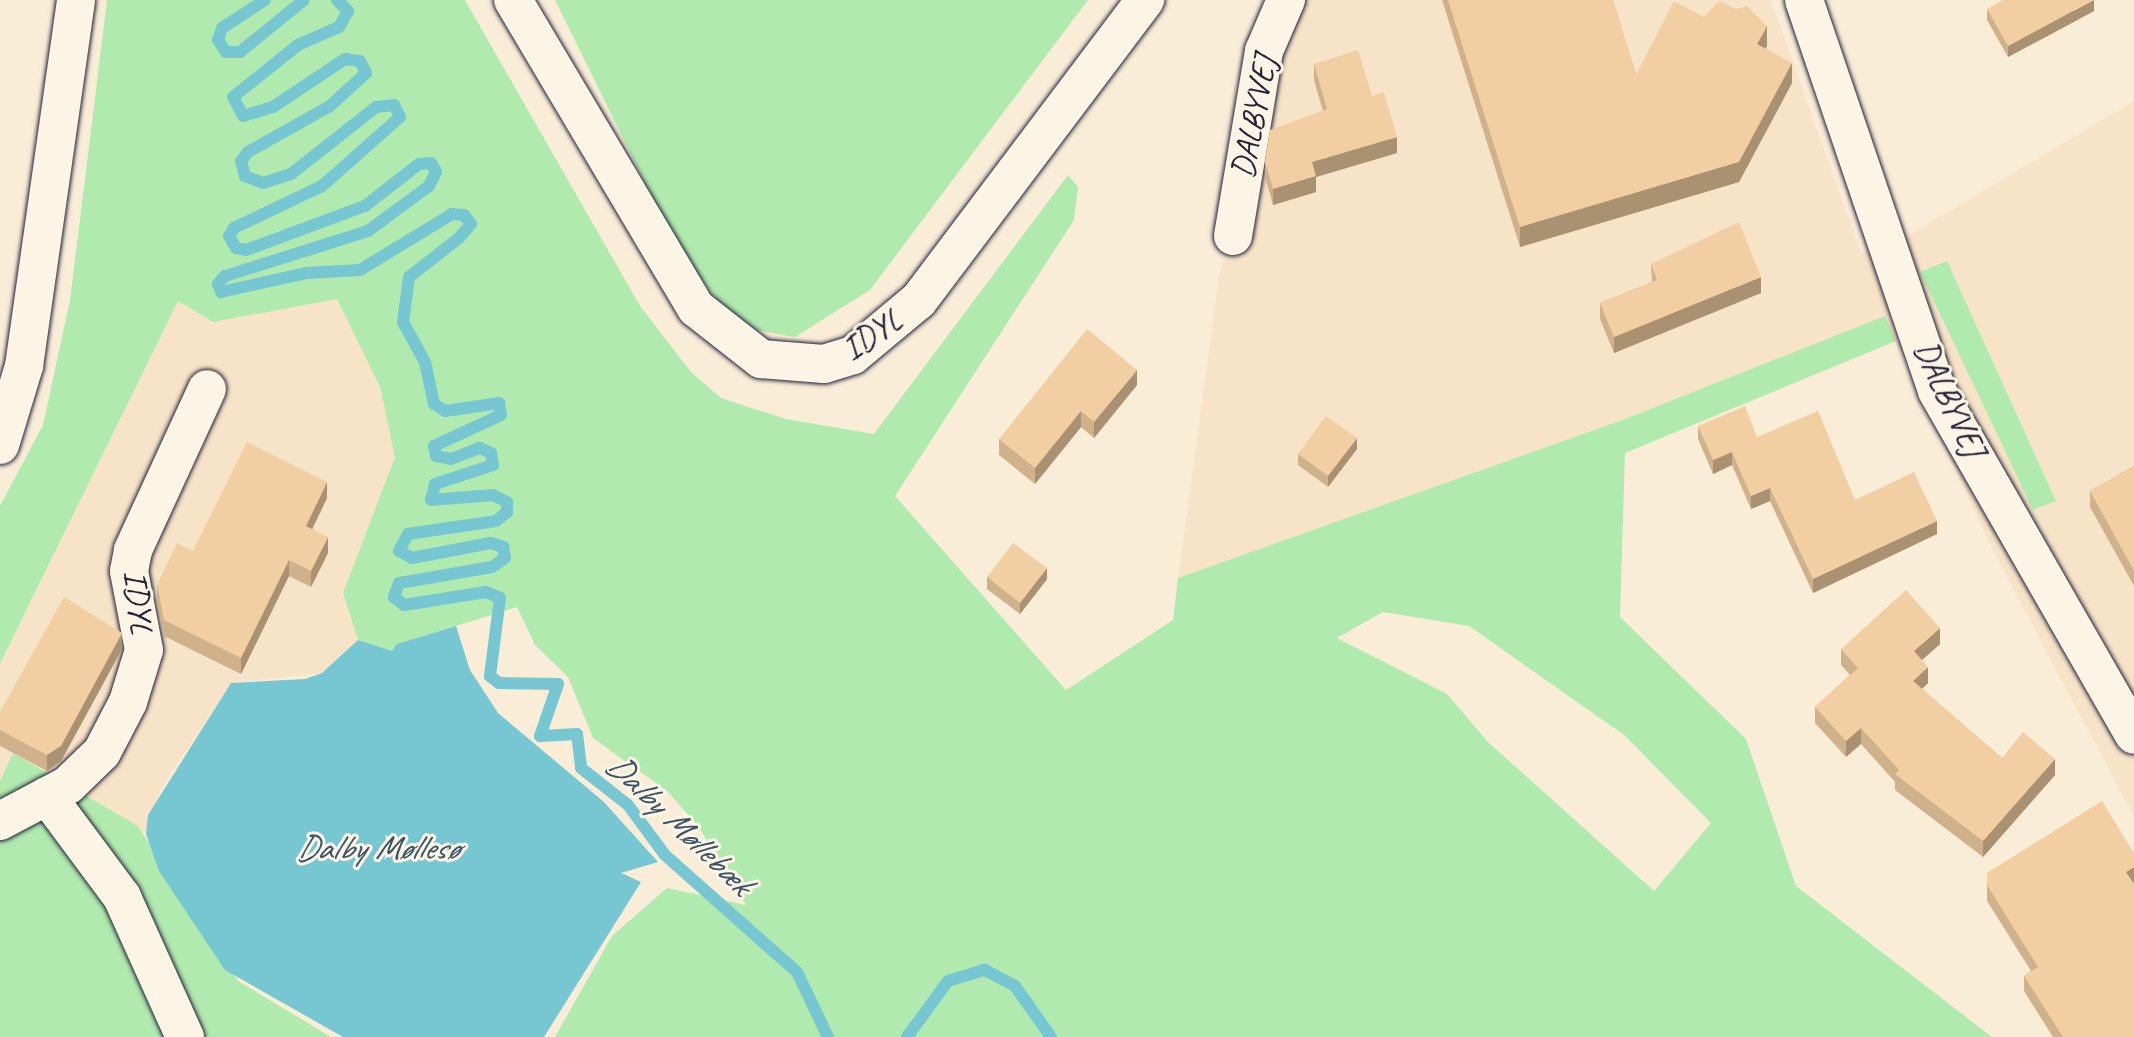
<!DOCTYPE html>
<meta charset="utf-8">
<style>
body{margin:0}
#map{position:relative;width:2134px;height:1037px;overflow:hidden;background:#faedd8;font-family:Caveat,sans-serif}
div>[style]{position:absolute}
[style*='--x']{left:calc(var(--x)*1px);top:calc(var(--y)*1px);width:calc(var(--w)*1px);rotate:calc(var(--a)*1deg)}
.built>*{inset:0;background:#f7e4c8}
.green>*{inset:0;background:#b1eaae}
.water>*{inset:0;background:#77c7d3}
.stream>*{height:12px;margin:-6px;padding:0 6px;transform-origin:6px;border-radius:6px;background:#77c7d3}
.roads{filter:drop-shadow(0 0 2px #22223b) drop-shadow(0 0 2px #22223b)}
.street>*{height:38px;margin:-19px;padding:0 19px;transform-origin:19px;border-radius:19px;background:#fcf5e5}
.secondary>*{height:38px;margin:-19px;padding:0 19px;transform-origin:19px;border-radius:19px;background:#fcf5e5}
.wall>*{inset:0;background:#cfb28b}
.shaded-wall>*{inset:0;background:#a99171}
.building>*{inset:0;background:#f1cfa2}
span{translate:-50% -50%;white-space:nowrap;text-align:center;line-height:1.15;-webkit-text-stroke:6px #fcf5e5;paint-order:stroke}
.street-label{font-size:33px;color:#22223b}
.water-label{font-size:35px;color:#3c5469;font-style:italic}
</style>
<div id="map">
<div class="built">
<i style="clip-path:polygon(1295px 0,1771px 0,1861px 253px,1907px 236px,2134px 101px,2134px 817px,1993px 551px,1885px 317px,1625px 419px,1178px 578px,1219px 276px)"></i>
<i style="clip-path:polygon(337px 299px,380px 387px,395px 457px,343px 593px,358px 640px,322px 673px,231px 683px,161px 789px,146px 834px,13px 753px,0 781px,0 665px,178px 301px,213px 322px)"></i>
</div>
<div class="green">
<i style="clip-path:polygon(evenodd,107px 0,465px 0,640px 306px,691px 372px,721px 398px,786px 419px,874px 434px,1068px 175px,1078px 187px,1074px 220px,895px 496px,1066px 690px,1173px 620px,1178px 578px,1625px 419px,1885px 316px,1896px 341px,1625px 453px,1620px 617px,1746px 739px,1796px 886px,1992px 1037px,555px 1037px,612px 936px,667px 888px,746px 905px,698px 826px,667px 791px,593px 738px,568px 677px,535px 645px,517px 607px,398px 644px,393px 652px,358px 640px,343px 593px,395px 457px,380px 387px,337px 299px,213px 322px,178px 301px,0 664px,0 506px,43px 425px,70px 300px,107px 0,1383px 612px,1469px 626px,1624px 735px,1711px 823px,1654px 891px,1488px 742px,1447px 694px,1337px 638px,1383px 612px)"></i>
<i style="clip-path:polygon(555px 0,1088px 0,870px 290px,795px 337px,757px 330px,725px 308px,682px 258px)"></i>
<i style="clip-path:polygon(1947px 261px,2056px 501px,2033px 510px,1920px 272px)"></i>
<i style="clip-path:polygon(13px 753px,138px 826px,238px 981px,331px 1037px,0 1037px,0 781px)"></i>
</div>
<div class="water">
<i style="clip-path:polygon(456px 626px,470px 670px,498px 713px,604px 802px,658px 862px,621px 873px,641px 882px,544px 1037px,343px 1037px,225px 970px,159px 871px,146px 834px,148px 815px,231px 683px,305px 679px,322px 673px,358px 640px,392px 651px,397px 644px)"></i>
</div>
<div class="stream">
<i style="--x:265;--y:0;--w:51;--a:146.9"></i>
<i style="--x:222;--y:28;--w:13;--a:108"></i>
<i style="--x:218;--y:40;--w:14;--a:56"></i>
<i style="--x:226;--y:52;--w:14;--a:0"></i>
<i style="--x:240;--y:52;--w:82;--a:-39.1"></i>
<i style="--x:337;--y:0;--w:16;--a:45"></i>
<i style="--x:348;--y:11;--w:18;--a:119"></i>
<i style="--x:339;--y:27;--w:45;--a:156.3"></i>
<i style="--x:298;--y:45;--w:83;--a:141.3"></i>
<i style="--x:233;--y:97;--w:21;--a:62"></i>
<i style="--x:243;--y:116;--w:31;--a:-17"></i>
<i style="--x:273;--y:107;--w:87;--a:-33.7"></i>
<i style="--x:345;--y:59;--w:15;--a:8"></i>
<i style="--x:360;--y:61;--w:13;--a:63"></i>
<i style="--x:366;--y:73;--w:49;--a:137.5"></i>
<i style="--x:330;--y:106;--w:94;--a:150.7"></i>
<i style="--x:248;--y:152;--w:11;--a:128"></i>
<i style="--x:241;--y:161;--w:16;--a:75"></i>
<i style="--x:245;--y:176;--w:19;--a:21"></i>
<i style="--x:263;--y:183;--w:29;--a:-18"></i>
<i style="--x:291;--y:174;--w:108;--a:-38.2"></i>
<i style="--x:376;--y:107;--w:18;--a:-6"></i>
<i style="--x:394;--y:105;--w:13;--a:63"></i>
<i style="--x:400;--y:117;--w:104;--a:138.5"></i>
<i style="--x:322;--y:186;--w:98;--a:154.5"></i>
<i style="--x:234;--y:228;--w:9;--a:122"></i>
<i style="--x:229;--y:236;--w:14;--a:60"></i>
<i style="--x:236;--y:248;--w:10;--a:11"></i>
<i style="--x:246;--y:250;--w:127;--a:-20.3"></i>
<i style="--x:365;--y:206;--w:68;--a:-37.9"></i>
<i style="--x:419;--y:164;--w:12;--a:-5"></i>
<i style="--x:431;--y:163;--w:10;--a:61"></i>
<i style="--x:436;--y:172;--w:16;--a:117"></i>
<i style="--x:429;--y:186;--w:76;--a:143.6"></i>
<i style="--x:368;--y:231;--w:150;--a:162.5"></i>
<i style="--x:225;--y:276;--w:11;--a:131"></i>
<i style="--x:218;--y:284;--w:9;--a:69"></i>
<i style="--x:221;--y:292;--w:87;--a:-12.6"></i>
<i style="--x:306;--y:273;--w:54;--a:-3.2"></i>
<i style="--x:360;--y:270;--w:108;--a:-31.3"></i>
<i style="--x:452;--y:214;--w:12;--a:5"></i>
<i style="--x:464;--y:215;--w:11;--a:52"></i>
<i style="--x:471;--y:224;--w:18;--a:131"></i>
<i style="--x:459;--y:238;--w:63;--a:142"></i>
<i style="--x:409;--y:277;--w:45;--a:97.6"></i>
<i style="--x:403;--y:322;--w:46;--a:61.2"></i>
<i style="--x:425;--y:362;--w:43;--a:77.9"></i>
<i style="--x:434;--y:404;--w:13;--a:32"></i>
<i style="--x:445;--y:411;--w:55;--a:-8.4"></i>
<i style="--x:499;--y:403;--w:12;--a:81"></i>
<i style="--x:501;--y:415;--w:74;--a:155.2"></i>
<i style="--x:434;--y:446;--w:10;--a:79"></i>
<i style="--x:436;--y:456;--w:15;--a:11"></i>
<i style="--x:451;--y:459;--w:31;--a:-21"></i>
<i style="--x:480;--y:448;--w:12;--a:24"></i>
<i style="--x:491;--y:453;--w:12;--a:81"></i>
<i style="--x:493;--y:465;--w:61;--a:161.9"></i>
<i style="--x:435;--y:484;--w:16;--a:104"></i>
<i style="--x:431;--y:500;--w:62;--a:-4.6"></i>
<i style="--x:493;--y:495;--w:16;--a:27"></i>
<i style="--x:507;--y:502;--w:10;--a:90"></i>
<i style="--x:507;--y:512;--w:14;--a:141"></i>
<i style="--x:496;--y:521;--w:89;--a:171.6"></i>
<i style="--x:408;--y:534;--w:19;--a:118"></i>
<i style="--x:399;--y:551;--w:15;--a:28"></i>
<i style="--x:412;--y:558;--w:80;--a:-10.8"></i>
<i style="--x:491;--y:543;--w:13;--a:18"></i>
<i style="--x:503;--y:547;--w:11;--a:80"></i>
<i style="--x:505;--y:558;--w:16;--a:145"></i>
<i style="--x:492;--y:567;--w:94;--a:170.2"></i>
<i style="--x:399;--y:583;--w:15;--a:110"></i>
<i style="--x:394;--y:597;--w:13;--a:39"></i>
<i style="--x:404;--y:605;--w:83;--a:-9"></i>
<i style="--x:486;--y:592;--w:15;--a:23"></i>
<i style="--x:500;--y:598;--w:79;--a:97.3"></i>
<i style="--x:490;--y:676;--w:11;--a:38"></i>
<i style="--x:499;--y:683;--w:59;--a:1"></i>
<i style="--x:558;--y:684;--w:55;--a:109.1"></i>
<i style="--x:540;--y:736;--w:37;--a:-3"></i>
<i style="--x:577;--y:734;--w:34;--a:83"></i>
<i style="--x:581;--y:768;--w:60;--a:38.2"></i>
<i style="--x:628;--y:805;--w:62;--a:53.5"></i>
<i style="--x:665;--y:855;--w:176;--a:41.6"></i>
<i style="--x:797;--y:972;--w:72;--a:64.5"></i>
<i style="--x:907;--y:1037;--w:69;--a:-53.8"></i>
<i style="--x:948;--y:981;--w:39;--a:-17"></i>
<i style="--x:985;--y:970;--w:34;--a:28"></i>
<i style="--x:1015;--y:986;--w:62;--a:54.8"></i>
</div>
<div class="roads">
<div class="street">
<i style="--x:1804;--y:0;--w:413;--a:71.2"></i>
<i style="--x:1937;--y:391;--w:396;--a:60.2"></i>
<i style="--x:1233;--y:236;--w:188;--a:-80.5"></i>
<i style="--x:1264;--y:51;--w:56;--a:-66.7"></i>
<i style="--x:47;--y:796;--w:126;--a:53.4"></i>
<i style="--x:122;--y:897;--w:154;--a:65.8"></i>
<i style="--x:0;--y:821;--w:77;--a:-27.9"></i>
<i style="--x:68;--y:785;--w:47;--a:-44.1"></i>
<i style="--x:102;--y:752;--w:56;--a:-62.5"></i>
<i style="--x:128;--y:702;--w:54;--a:-72.9"></i>
<i style="--x:144;--y:650;--w:80;--a:-100.8"></i>
<i style="--x:129;--y:571;--w:21;--a:-79"></i>
<i style="--x:133;--y:550;--w:177;--a:-65.3"></i>
</div>
<div class="secondary">
<i style="--x:513;--y:0;--w:358;--a:59.3"></i>
<i style="--x:696;--y:308;--w:83;--a:38.1"></i>
<i style="--x:761;--y:359;--w:63;--a:4.5"></i>
<i style="--x:824;--y:364;--w:30;--a:-17"></i>
<i style="--x:853;--y:355;--w:86;--a:-39.8"></i>
<i style="--x:919;--y:300;--w:376;--a:-53"></i>
<i style="--x:0;--y:445;--w:83;--a:-73.1"></i>
<i style="--x:24;--y:366;--w:370;--a:-81.9"></i>
</div>
</div>
<div class="wall">
<i style="clip-path:polygon(1442px 0,1613px 0,1636px 75px,1704px 17px,1767px 46px,1765px 48px,1792px 83px,1739px 182px,1520px 247px)"></i>
<i style="clip-path:polygon(1987px 9px,2094px 11px,2008px 57px,1987px 20px)"></i>
<i style="clip-path:polygon(1314px 64px,1372px 96px,1397px 153px,1316px 177px,1316px 192px,1273px 205px,1265px 177px,1265px 161px,1323px 111px,1314px 80px)"></i>
<i style="clip-path:polygon(1651px 264px,1761px 293px,1614px 353px,1600px 319px,1600px 303px,1652px 282px)"></i>
<i style="clip-path:polygon(1137px 385px,1094px 438px,1081px 427px,1035px 484px,999px 455px,999px 439px)"></i>
<i style="clip-path:polygon(1698px 426px,1757px 437px,1855px 500px,1937px 534px,1813px 593px,1770px 501px,1751px 509px,1732px 465px,1713px 474px,1698px 439px)"></i>
<i style="clip-path:polygon(1357px 449px,1328px 487px,1298px 465px,1298px 454px)"></i>
<i style="clip-path:polygon(2134px 466px,2134px 586px,2090px 507px,2090px 491px)"></i>
<i style="clip-path:polygon(327px 498px,312px 529px,328px 553px,311px 587px,289px 576px,241px 674px,164px 636px,157px 600px,157px 585px,193px 551px)"></i>
<i style="clip-path:polygon(987px 577px,1047px 579px,1020px 614px,987px 589px)"></i>
<i style="clip-path:polygon(1940px 644px,1922px 660px,1928px 683px,1922px 689px,2002px 758px,2055px 775px,1983px 857px,1895px 790px,1895px 782px,1861px 744px,1846px 757px,1815px 723px,1815px 707px,1850px 675px,1841px 665px,1841px 649px)"></i>
<i style="clip-path:polygon(122px 649px,61px 761px,47px 771px,0 746px,0 712px)"></i>
<i style="clip-path:polygon(2134px 853px,2134px 1037px,2053px 1037px,2024px 991px,2024px 976px,2031px 971px,1987px 901px,1987px 873px)"></i>
</div>
<div class="shaded-wall">
<i style="clip-path:polygon(2094px 0,2094px 11px,2008px 57px,2008px 46px)"></i>
<i style="clip-path:polygon(1767px 26px,1767px 46px,1757px 64px,1757px 44px)"></i>
<i style="clip-path:polygon(1792px 63px,1792px 83px,1739px 182px,1520px 247px,1520px 227px)"></i>
<i style="clip-path:polygon(1397px 137px,1397px 153px,1316px 177px,1316px 192px,1273px 205px,1273px 189px,1312px 162px)"></i>
<i style="clip-path:polygon(1761px 277px,1761px 293px,1614px 353px,1614px 337px)"></i>
<i style="clip-path:polygon(1137px 370px,1137px 385px,1094px 438px,1094px 422px)"></i>
<i style="clip-path:polygon(1081px 411px,1081px 427px,1035px 484px,1035px 468px)"></i>
<i style="clip-path:polygon(1357px 438px,1357px 449px,1328px 487px,1328px 476px)"></i>
<i style="clip-path:polygon(1732px 452px,1732px 465px,1713px 474px,1713px 460px)"></i>
<i style="clip-path:polygon(327px 482px,327px 498px,306px 542px,306px 526px)"></i>
<i style="clip-path:polygon(1770px 488px,1770px 501px,1751px 509px,1751px 496px)"></i>
<i style="clip-path:polygon(1937px 521px,1937px 534px,1813px 593px,1813px 579px)"></i>
<i style="clip-path:polygon(328px 537px,328px 553px,311px 587px,311px 571px)"></i>
<i style="clip-path:polygon(289px 560px,289px 576px,241px 674px,241px 658px)"></i>
<i style="clip-path:polygon(1047px 568px,1047px 579px,1020px 614px,1020px 603px)"></i>
<i style="clip-path:polygon(1940px 628px,1940px 644px,1914px 667px,1914px 651px)"></i>
<i style="clip-path:polygon(122px 633px,122px 649px,61px 761px,47px 771px,47px 755px)"></i>
<i style="clip-path:polygon(1928px 667px,1928px 683px,1913px 697px,1913px 681px)"></i>
<i style="clip-path:polygon(1861px 728px,1861px 744px,1846px 757px,1846px 741px)"></i>
<i style="clip-path:polygon(2055px 759px,2055px 775px,1983px 857px,1983px 841px)"></i>
<i style="clip-path:polygon(2134px 867px,2134px 883px,2126px 887px,2126px 872px)"></i>
</div>
<div class="building">
<i style="clip-path:polygon(1448px 0,1613px 0,1636px 75px,1674px 1px,1704px 17px,1719px 1px,1736px 9px,1747px 6px,1767px 26px,1757px 44px,1792px 63px,1739px 162px,1520px 227px)"></i>
<i style="clip-path:polygon(2003px 0,2093px 0,2008px 46px,1987px 9px)"></i>
<i style="clip-path:polygon(1358px 50px,1372px 96px,1384px 92px,1397px 137px,1312px 162px,1316px 176px,1273px 189px,1265px 161px,1270px 130px,1327px 109px,1314px 64px)"></i>
<i style="clip-path:polygon(1739px 222px,1761px 277px,1614px 337px,1600px 303px,1657px 280px,1651px 264px)"></i>
<i style="clip-path:polygon(1087px 329px,1137px 370px,1094px 422px,1081px 411px,1035px 468px,999px 439px)"></i>
<i style="clip-path:polygon(1745px 406px,1757px 437px,1818px 411px,1855px 500px,1914px 472px,1937px 521px,1813px 579px,1770px 488px,1751px 496px,1732px 452px,1713px 460px,1698px 426px)"></i>
<i style="clip-path:polygon(1326px 416px,1357px 438px,1328px 476px,1298px 454px)"></i>
<i style="clip-path:polygon(247px 442px,327px 482px,306px 526px,328px 537px,311px 571px,289px 560px,241px 658px,164px 620px,157px 585px,177px 543px,193px 551px)"></i>
<i style="clip-path:polygon(2134px 466px,2134px 571px,2090px 491px)"></i>
<i style="clip-path:polygon(1013px 543px,1047px 568px,1020px 603px,987px 577px)"></i>
<i style="clip-path:polygon(1906px 590px,1940px 628px,1914px 651px,1928px 667px,1913px 681px,2002px 758px,2023px 732px,2055px 759px,1983px 841px,1895px 774px,1899px 770px,1861px 728px,1846px 741px,1815px 707px,1858px 668px,1841px 649px)"></i>
<i style="clip-path:polygon(64px 597px,122px 633px,61px 746px,47px 755px,0 730px,0 712px)"></i>
<i style="clip-path:polygon(2102px 801px,2134px 853px,2134px 867px,2126px 872px,2134px 884px,2134px 1037px,2063px 1037px,2024px 976px,2038px 967px,1987px 885px,1987px 873px)"></i>
</div>
<div class="street-label">
<span style="left:1254px;top:117px;rotate:-79deg">DALBYVEJ</span>
<span style="left:872px;top:335px;rotate:-34deg">IDYL</span>
<span style="left:1949px;top:399px;rotate:65deg">DALBYVEJ</span>
<span style="left:138px;top:602px;rotate:83deg">IDYL</span>
</div>
<div class="water-label">
<span style="left:679px;top:824px;rotate:44deg">Dalby Møllebæk</span>
<span style="left:377px;top:848px">Dalby Møllesø</span>
</div>
</div>
